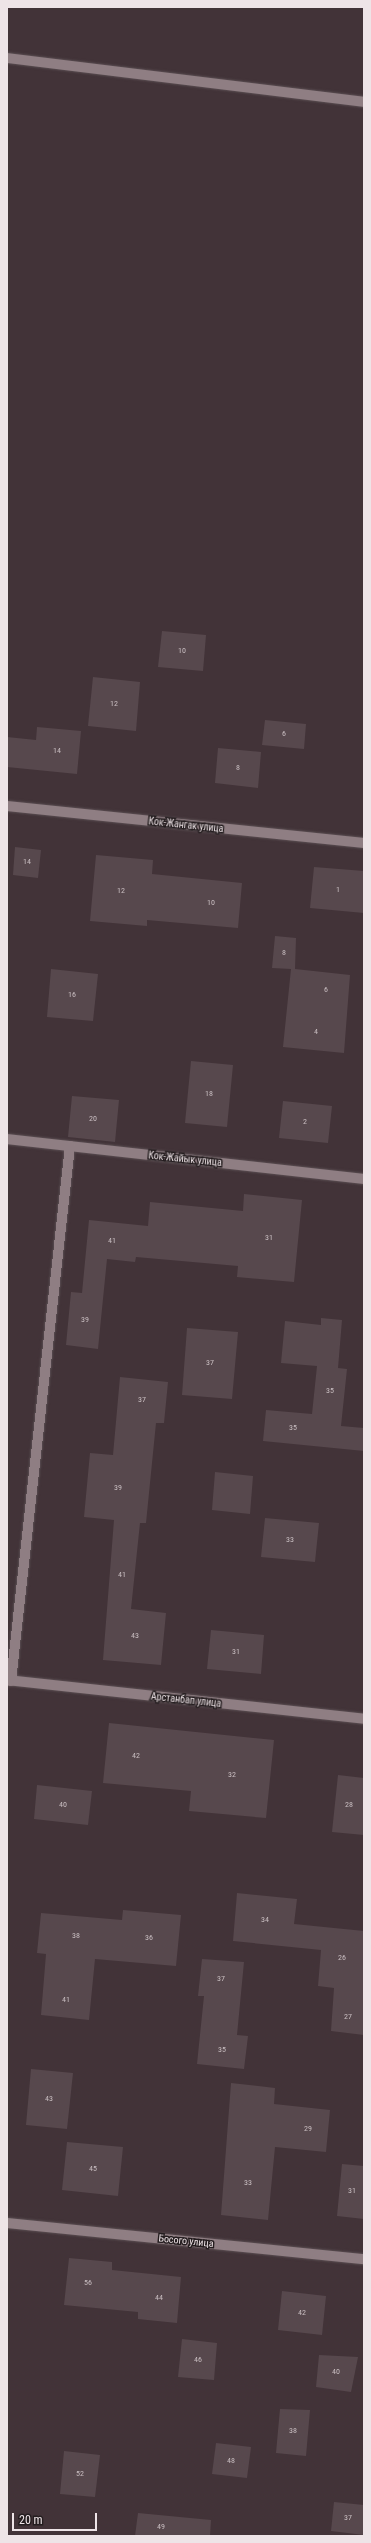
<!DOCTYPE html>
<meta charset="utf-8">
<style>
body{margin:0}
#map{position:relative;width:371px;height:2543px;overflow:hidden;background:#423338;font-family:"Roboto Condensed",sans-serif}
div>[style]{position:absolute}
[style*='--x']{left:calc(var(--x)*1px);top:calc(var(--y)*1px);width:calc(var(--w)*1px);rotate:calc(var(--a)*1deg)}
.building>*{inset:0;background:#57484d}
.roads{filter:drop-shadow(0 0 1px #5b4f53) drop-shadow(0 0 1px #5b4f53)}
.minor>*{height:10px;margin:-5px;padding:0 5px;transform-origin:5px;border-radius:5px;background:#8f7e83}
span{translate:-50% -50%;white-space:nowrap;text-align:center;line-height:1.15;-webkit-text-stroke:3px #241d1f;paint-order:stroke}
.number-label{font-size:8px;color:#c8bdc0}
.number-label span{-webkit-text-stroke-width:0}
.street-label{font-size:10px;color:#eee4e7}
.frame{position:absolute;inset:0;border:8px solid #eee4e7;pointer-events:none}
.scale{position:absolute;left:12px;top:2513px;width:85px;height:18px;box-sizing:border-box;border:2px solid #eee4e7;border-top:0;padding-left:5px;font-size:12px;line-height:14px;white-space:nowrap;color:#eee4e7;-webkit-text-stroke:3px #241d1f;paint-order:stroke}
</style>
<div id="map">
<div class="building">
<i style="clip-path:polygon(162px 631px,206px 635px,203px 671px,158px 667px)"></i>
<i style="clip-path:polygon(93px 677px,140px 682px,136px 731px,88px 726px)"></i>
<i style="clip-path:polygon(265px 720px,306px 724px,304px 749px,262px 745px)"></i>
<i style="clip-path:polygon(37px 727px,81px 731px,77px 774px,7px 767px,7px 737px,36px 740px)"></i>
<i style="clip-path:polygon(218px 748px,261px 752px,258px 788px,215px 783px)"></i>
<i style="clip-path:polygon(15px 847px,41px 850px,38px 878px,13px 875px)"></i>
<i style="clip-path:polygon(96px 855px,153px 860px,152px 874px,242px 883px,238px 928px,147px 920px,147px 926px,90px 921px)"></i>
<i style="clip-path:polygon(314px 867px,364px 871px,364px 913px,310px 908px)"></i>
<i style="clip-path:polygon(275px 936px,296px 938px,295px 969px,350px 975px,344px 1053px,283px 1047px,291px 969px,272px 968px)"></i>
<i style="clip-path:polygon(51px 969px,98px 974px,93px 1021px,47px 1017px)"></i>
<i style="clip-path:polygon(191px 1061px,233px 1065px,227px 1127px,185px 1123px)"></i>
<i style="clip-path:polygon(72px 1096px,119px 1100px,115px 1142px,68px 1137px)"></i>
<i style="clip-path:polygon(283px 1101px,332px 1106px,328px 1143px,279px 1138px)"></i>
<i style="clip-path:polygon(244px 1194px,302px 1200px,294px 1282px,237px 1277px,238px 1266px,136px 1257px,135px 1262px,107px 1259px,98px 1349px,66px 1345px,71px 1292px,82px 1293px,89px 1220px,148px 1226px,150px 1202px,243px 1211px)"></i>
<i style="clip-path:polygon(321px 1318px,342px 1320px,338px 1368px,347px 1369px,341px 1426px,364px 1428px,364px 1451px,263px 1441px,266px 1410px,312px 1414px,317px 1366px,281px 1363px,285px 1321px,321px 1325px)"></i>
<i style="clip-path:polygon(187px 1328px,238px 1332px,232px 1399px,182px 1395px)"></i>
<i style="clip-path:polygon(120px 1377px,168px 1382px,164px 1423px,156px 1423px,146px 1523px,140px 1523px,131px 1609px,166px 1613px,161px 1665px,103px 1660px,114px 1520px,84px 1517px,90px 1453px,113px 1455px)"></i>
<i style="clip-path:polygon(215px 1472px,253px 1476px,250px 1514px,212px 1510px)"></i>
<i style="clip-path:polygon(265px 1518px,319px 1523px,315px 1562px,261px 1557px)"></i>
<i style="clip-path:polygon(211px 1630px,264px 1635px,261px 1674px,207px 1669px)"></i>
<i style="clip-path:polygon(109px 1723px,274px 1740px,266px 1818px,189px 1811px,191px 1791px,103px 1783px)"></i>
<i style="clip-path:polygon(338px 1775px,364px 1778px,364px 1835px,332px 1832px)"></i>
<i style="clip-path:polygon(37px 1785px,92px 1791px,88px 1825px,34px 1819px)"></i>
<i style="clip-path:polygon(237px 1893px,297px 1899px,294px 1924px,364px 1931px,364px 2035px,331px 2031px,334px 1988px,318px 1986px,321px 1950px,233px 1941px)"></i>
<i style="clip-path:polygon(123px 1910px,181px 1915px,176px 1966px,95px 1959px,89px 2020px,41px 2015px,46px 1954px,37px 1953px,41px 1913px,122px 1920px)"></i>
<i style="clip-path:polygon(202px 1959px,244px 1962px,237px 2035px,248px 2036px,244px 2069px,197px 2064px,204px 1996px,198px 1996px)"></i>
<i style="clip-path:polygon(31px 2069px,73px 2073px,67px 2129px,26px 2125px)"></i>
<i style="clip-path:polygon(231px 2083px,275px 2088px,274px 2104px,330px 2110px,326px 2152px,275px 2147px,268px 2220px,221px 2215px)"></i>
<i style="clip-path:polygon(67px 2142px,123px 2147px,118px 2196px,62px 2190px)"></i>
<i style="clip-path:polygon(342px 2164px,364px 2166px,364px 2219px,337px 2216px)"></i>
<i style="clip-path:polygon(69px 2258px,112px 2262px,112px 2270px,181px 2277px,177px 2323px,138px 2319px,138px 2312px,64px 2305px)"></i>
<i style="clip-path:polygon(282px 2291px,326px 2296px,322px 2335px,278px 2330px)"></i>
<i style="clip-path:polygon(182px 2339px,217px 2343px,214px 2380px,178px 2377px)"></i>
<i style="clip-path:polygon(319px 2355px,358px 2357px,351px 2392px,316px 2387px)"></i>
<i style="clip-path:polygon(280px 2409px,310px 2410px,306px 2456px,276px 2453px)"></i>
<i style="clip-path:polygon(216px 2443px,251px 2447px,247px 2478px,212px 2474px)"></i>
<i style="clip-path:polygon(64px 2451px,100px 2455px,95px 2497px,60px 2494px)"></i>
<i style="clip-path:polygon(334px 2502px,364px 2505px,364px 2535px,331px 2531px)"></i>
<i style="clip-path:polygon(138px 2513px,211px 2520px,210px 2536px,135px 2536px)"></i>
</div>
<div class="roads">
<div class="minor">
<i style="--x:7;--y:58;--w:360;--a:7"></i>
<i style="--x:7;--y:806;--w:359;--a:5.9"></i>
<i style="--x:7;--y:1139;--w:359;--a:6.4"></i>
<i style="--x:7;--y:1680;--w:359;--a:6.2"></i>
<i style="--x:11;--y:1681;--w:538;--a:-83.71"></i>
<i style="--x:7;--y:2223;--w:359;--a:5.8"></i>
</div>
</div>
<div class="number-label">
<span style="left:182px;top:651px">10</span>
<span style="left:114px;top:704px">12</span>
<span style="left:284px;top:734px">6</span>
<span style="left:57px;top:751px">14</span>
<span style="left:238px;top:768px">8</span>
<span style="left:27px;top:862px">14</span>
<span style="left:338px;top:890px">1</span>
<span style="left:121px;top:891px">12</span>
<span style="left:211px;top:903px">10</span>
<span style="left:284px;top:953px">8</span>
<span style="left:326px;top:990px">6</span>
<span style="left:72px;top:995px">16</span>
<span style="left:316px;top:1032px">4</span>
<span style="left:209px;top:1094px">18</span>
<span style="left:93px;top:1119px">20</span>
<span style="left:305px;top:1122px">2</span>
<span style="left:269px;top:1238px">31</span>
<span style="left:112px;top:1241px">41</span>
<span style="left:85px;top:1320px">39</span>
<span style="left:210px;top:1363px">37</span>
<span style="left:330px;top:1391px">35</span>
<span style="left:142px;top:1400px">37</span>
<span style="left:293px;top:1428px">35</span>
<span style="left:118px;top:1488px">39</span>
<span style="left:290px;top:1540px">33</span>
<span style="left:122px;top:1575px">41</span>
<span style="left:135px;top:1636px">43</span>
<span style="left:236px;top:1652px">31</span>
<span style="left:136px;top:1756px">42</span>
<span style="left:232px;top:1775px">32</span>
<span style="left:63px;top:1805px">40</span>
<span style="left:349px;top:1805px">28</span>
<span style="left:265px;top:1920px">34</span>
<span style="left:76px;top:1936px">38</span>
<span style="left:149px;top:1938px">36</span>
<span style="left:342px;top:1958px">26</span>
<span style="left:221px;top:1979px">37</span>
<span style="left:66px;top:2000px">41</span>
<span style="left:348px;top:2017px">27</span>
<span style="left:222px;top:2050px">35</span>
<span style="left:49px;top:2099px">43</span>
<span style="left:308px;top:2129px">29</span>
<span style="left:93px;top:2169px">45</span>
<span style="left:248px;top:2183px">33</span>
<span style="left:352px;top:2191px">31</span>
<span style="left:88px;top:2283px">56</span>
<span style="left:159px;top:2298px">44</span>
<span style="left:302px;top:2313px">42</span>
<span style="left:198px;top:2360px">46</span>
<span style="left:336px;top:2372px">40</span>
<span style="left:293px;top:2431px">38</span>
<span style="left:231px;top:2461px">48</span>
<span style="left:80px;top:2474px">52</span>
<span style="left:348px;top:2518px">37</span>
<span style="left:161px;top:2527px">49</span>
</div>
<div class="street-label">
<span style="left:186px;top:825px;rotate:6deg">Кок-Жангак улица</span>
<span style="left:185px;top:1159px;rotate:6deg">Кок-Жайык улица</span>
<span style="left:186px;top:1700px;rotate:6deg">Арстанбап улица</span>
<span style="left:186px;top:2241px;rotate:6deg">Босого улица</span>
</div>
<div class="frame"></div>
<div class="scale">20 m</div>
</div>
